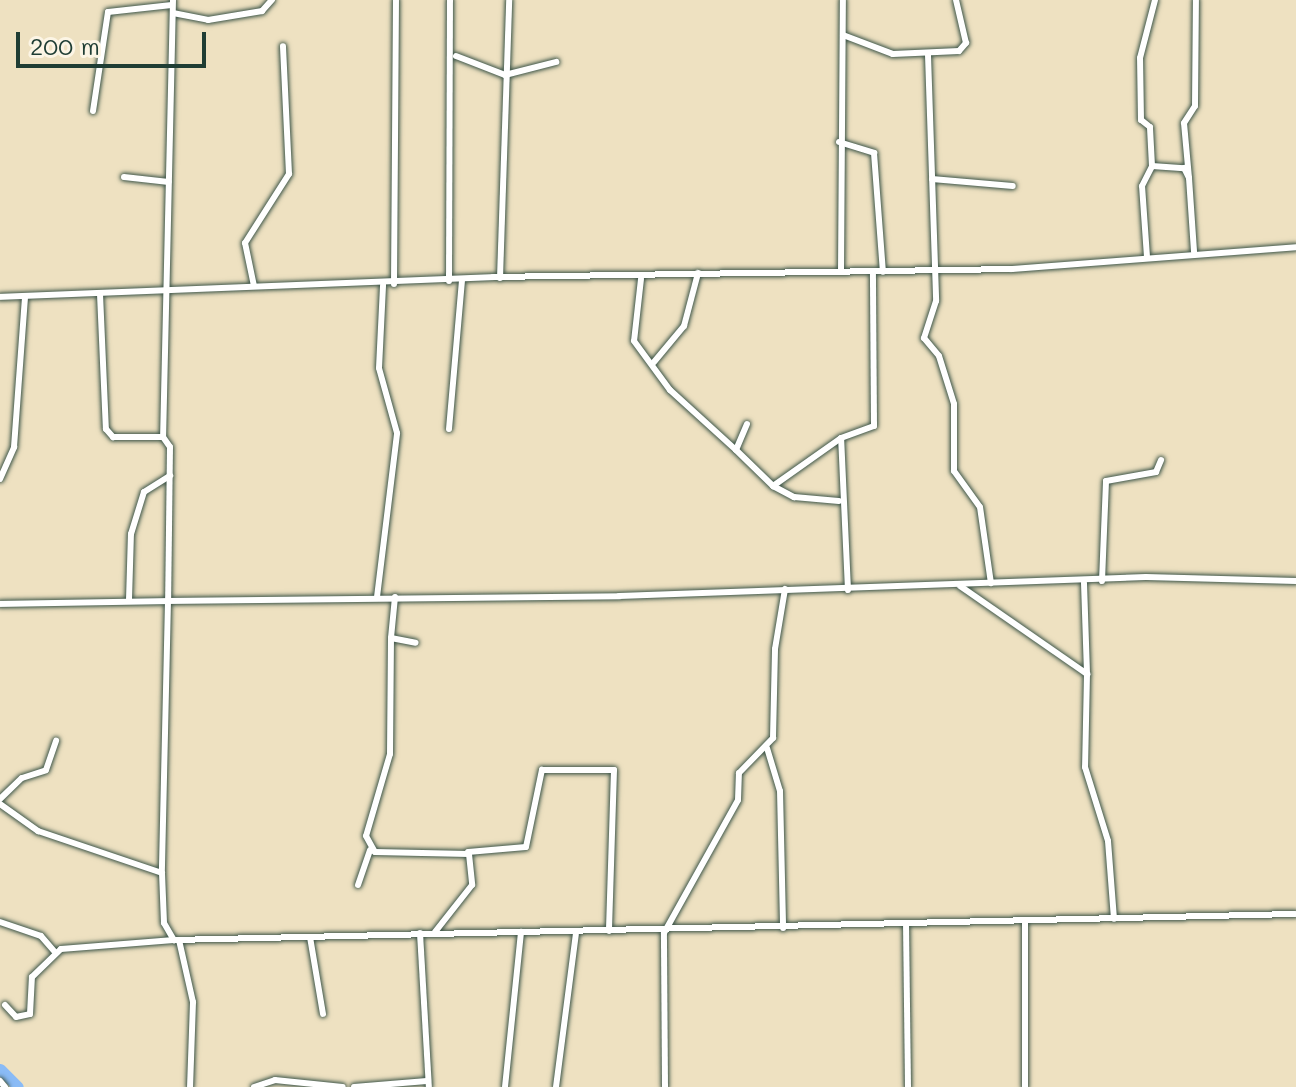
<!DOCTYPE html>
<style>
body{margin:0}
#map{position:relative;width:1296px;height:1087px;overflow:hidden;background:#eee1c1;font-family:Mali,sans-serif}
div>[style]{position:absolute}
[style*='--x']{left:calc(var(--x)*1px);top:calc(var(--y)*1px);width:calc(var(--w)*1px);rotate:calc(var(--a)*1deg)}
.river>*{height:11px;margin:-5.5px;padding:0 5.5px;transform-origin:5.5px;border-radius:5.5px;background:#8abbf6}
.roads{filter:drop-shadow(0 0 2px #3e5649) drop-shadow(0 0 2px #3e5649)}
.minor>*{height:6px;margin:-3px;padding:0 3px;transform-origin:3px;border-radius:3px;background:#fff}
span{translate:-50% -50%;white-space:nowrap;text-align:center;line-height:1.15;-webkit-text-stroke:6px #fcf5e5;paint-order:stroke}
.scale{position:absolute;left:16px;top:32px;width:190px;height:36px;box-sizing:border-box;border:4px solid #1f3d34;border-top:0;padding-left:10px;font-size:24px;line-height:28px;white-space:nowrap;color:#1f3d34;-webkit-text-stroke:6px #fcf5e5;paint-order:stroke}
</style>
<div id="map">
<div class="river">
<i style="--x:0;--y:1069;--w:25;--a:45"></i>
</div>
<div class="roads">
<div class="minor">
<i style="--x:173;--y:0;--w:437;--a:91.3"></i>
<i style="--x:163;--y:437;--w:12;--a:55"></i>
<i style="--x:170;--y:447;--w:154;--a:90.7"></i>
<i style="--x:168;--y:601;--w:451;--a:-0.6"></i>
<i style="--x:619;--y:596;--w:527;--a:-2.06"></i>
<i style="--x:1146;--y:577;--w:150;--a:1.5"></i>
<i style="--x:173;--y:13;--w:36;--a:11"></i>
<i style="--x:208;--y:20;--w:55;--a:-9.5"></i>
<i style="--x:262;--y:11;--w:15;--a:-48"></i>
<i style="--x:843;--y:35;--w:53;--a:20.8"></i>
<i style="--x:893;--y:54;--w:66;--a:-2.6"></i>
<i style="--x:959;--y:51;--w:11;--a:-49"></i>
<i style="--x:966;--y:43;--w:44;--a:-103.1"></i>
<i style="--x:928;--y:55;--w:246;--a:88.1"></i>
<i style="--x:936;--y:301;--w:39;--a:108"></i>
<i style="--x:924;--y:338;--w:23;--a:50"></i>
<i style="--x:939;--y:356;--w:50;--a:72.6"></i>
<i style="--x:954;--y:404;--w:67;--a:90"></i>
<i style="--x:954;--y:471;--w:44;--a:54.2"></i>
<i style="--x:980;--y:507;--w:77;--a:81.8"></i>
<i style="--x:456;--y:56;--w:53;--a:21.2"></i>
<i style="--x:505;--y:75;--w:53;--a:-14.3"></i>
<i style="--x:93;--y:111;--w:100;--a:-81.4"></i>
<i style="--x:108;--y:12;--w:64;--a:-6.2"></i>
<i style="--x:839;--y:142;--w:37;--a:17"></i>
<i style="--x:874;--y:153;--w:119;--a:85.7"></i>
<i style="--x:1152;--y:166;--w:32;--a:4"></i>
<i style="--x:1184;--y:168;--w:11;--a:63"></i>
<i style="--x:1189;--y:178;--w:74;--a:86.1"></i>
<i style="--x:124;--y:177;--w:45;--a:6.3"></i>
<i style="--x:1189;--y:178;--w:55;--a:-95.2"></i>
<i style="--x:1184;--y:123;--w:20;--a:-57"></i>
<i style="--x:1195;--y:106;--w:106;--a:-89.5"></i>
<i style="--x:932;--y:179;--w:81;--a:4.9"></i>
<i style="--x:1147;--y:257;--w:71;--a:-94"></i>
<i style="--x:1142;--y:186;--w:22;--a:-63"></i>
<i style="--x:1152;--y:166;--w:39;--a:-93"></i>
<i style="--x:1150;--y:127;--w:11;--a:-142"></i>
<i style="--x:1141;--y:120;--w:62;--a:-90.9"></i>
<i style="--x:1140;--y:58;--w:60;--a:-75.5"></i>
<i style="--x:841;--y:271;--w:271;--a:-89.6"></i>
<i style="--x:500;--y:278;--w:278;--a:-88.1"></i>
<i style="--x:641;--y:279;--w:62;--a:96.4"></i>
<i style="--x:634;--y:341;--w:61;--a:53.7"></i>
<i style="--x:670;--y:390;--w:89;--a:42.3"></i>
<i style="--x:449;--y:281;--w:281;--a:-89.8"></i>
<i style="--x:394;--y:284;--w:284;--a:-89.6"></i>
<i style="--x:254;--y:286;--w:44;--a:-101.8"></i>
<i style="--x:245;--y:243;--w:82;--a:-57.5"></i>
<i style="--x:289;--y:174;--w:128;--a:-92.7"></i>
<i style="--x:100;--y:294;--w:135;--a:87.5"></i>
<i style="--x:106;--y:429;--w:11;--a:49"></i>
<i style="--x:113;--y:437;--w:50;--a:0"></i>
<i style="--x:0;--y:297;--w:493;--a:-2.3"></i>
<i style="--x:493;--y:277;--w:519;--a:-0.88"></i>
<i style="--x:1012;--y:269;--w:285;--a:-4.4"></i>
<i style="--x:654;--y:362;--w:47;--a:-50.2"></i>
<i style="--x:684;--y:326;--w:55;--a:-75.2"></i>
<i style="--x:747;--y:424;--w:28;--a:113"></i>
<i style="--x:736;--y:450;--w:52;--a:44.2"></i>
<i style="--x:773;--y:486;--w:83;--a:-35.2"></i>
<i style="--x:449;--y:429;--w:150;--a:-85"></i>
<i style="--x:0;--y:479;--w:35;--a:-66"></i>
<i style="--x:14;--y:447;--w:151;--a:-85.8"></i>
<i style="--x:773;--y:486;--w:24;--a:28"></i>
<i style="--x:794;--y:497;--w:45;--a:5.1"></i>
<i style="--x:1102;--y:581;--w:100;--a:-87.7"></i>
<i style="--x:1106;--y:481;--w:51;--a:-10.2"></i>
<i style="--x:1156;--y:472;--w:13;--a:-67"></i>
<i style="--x:1084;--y:583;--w:91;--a:88.1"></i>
<i style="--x:960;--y:586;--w:155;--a:34.7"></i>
<i style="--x:1087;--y:674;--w:93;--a:91.2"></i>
<i style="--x:1085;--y:767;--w:77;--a:72.7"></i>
<i style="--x:1108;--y:841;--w:78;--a:85.6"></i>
<i style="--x:848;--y:590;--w:152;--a:-92.6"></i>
<i style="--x:841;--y:438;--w:35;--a:-20"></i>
<i style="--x:874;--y:426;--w:153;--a:-90.4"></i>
<i style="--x:377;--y:597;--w:165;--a:-83"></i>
<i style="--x:397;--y:433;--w:67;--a:-105.5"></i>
<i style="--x:379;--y:368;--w:83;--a:-87.2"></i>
<i style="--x:395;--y:597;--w:41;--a:95.6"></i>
<i style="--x:391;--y:638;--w:25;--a:11"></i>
<i style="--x:129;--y:600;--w:66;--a:-88.3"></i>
<i style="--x:131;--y:534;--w:44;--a:-72.8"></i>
<i style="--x:144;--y:492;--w:31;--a:-32"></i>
<i style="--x:0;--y:604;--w:168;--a:-1"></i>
<i style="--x:168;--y:601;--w:272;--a:91.3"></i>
<i style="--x:162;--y:873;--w:50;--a:87.7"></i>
<i style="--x:164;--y:923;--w:20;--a:60"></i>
<i style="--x:174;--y:940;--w:1122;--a:-1.33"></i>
<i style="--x:391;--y:638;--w:116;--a:90.5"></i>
<i style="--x:390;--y:754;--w:85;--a:106.3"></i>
<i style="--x:366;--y:836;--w:18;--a:61"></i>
<i style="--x:375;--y:852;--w:94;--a:1.2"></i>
<i style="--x:469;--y:854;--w:31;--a:84"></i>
<i style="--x:472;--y:885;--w:60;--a:128.2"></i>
<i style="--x:767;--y:748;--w:45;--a:73.2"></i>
<i style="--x:780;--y:791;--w:137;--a:88.7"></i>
<i style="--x:0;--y:799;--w:30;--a:-44"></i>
<i style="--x:22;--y:778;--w:25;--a:-18"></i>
<i style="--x:46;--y:770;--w:31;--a:-71"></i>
<i style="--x:0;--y:804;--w:47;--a:35.4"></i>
<i style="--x:38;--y:831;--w:131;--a:18.7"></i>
<i style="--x:468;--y:852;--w:58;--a:-4.9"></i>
<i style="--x:526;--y:847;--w:79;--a:-78.3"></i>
<i style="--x:542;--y:770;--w:72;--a:0"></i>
<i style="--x:614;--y:770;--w:161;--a:91.8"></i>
<i style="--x:358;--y:885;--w:37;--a:-71"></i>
<i style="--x:0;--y:922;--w:43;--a:18.9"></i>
<i style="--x:41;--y:936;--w:21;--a:49"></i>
<i style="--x:906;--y:923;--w:164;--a:89.3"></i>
<i style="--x:420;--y:933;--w:154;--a:86.7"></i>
<i style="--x:310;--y:937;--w:78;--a:80.4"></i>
<i style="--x:179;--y:940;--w:64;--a:77.3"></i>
<i style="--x:193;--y:1002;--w:85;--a:92"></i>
<i style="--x:5;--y:1005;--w:16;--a:47"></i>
<i style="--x:16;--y:1017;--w:14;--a:-12"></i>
<i style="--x:30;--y:1014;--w:37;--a:-87"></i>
<i style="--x:32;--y:977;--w:40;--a:-44"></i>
<i style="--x:61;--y:949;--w:113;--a:-4.6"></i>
<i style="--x:0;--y:1081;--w:8;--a:50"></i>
<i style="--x:254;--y:1087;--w:22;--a:-18"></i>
<i style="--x:275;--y:1080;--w:68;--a:5.9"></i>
<i style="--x:354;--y:1087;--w:73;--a:-4.7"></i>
<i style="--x:505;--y:1087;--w:156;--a:-84.1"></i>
<i style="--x:556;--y:1087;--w:154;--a:-82.6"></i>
<i style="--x:665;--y:1087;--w:154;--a:-90.4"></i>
<i style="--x:664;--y:933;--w:152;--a:-60.9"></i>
<i style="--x:738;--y:800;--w:27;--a:-88"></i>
<i style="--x:739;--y:773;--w:49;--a:-45.8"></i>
<i style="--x:773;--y:738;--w:89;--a:-88.7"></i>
<i style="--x:775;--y:649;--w:61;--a:-80.5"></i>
<i style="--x:1025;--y:1087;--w:166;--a:-90"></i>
</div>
</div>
<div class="scale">200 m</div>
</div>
